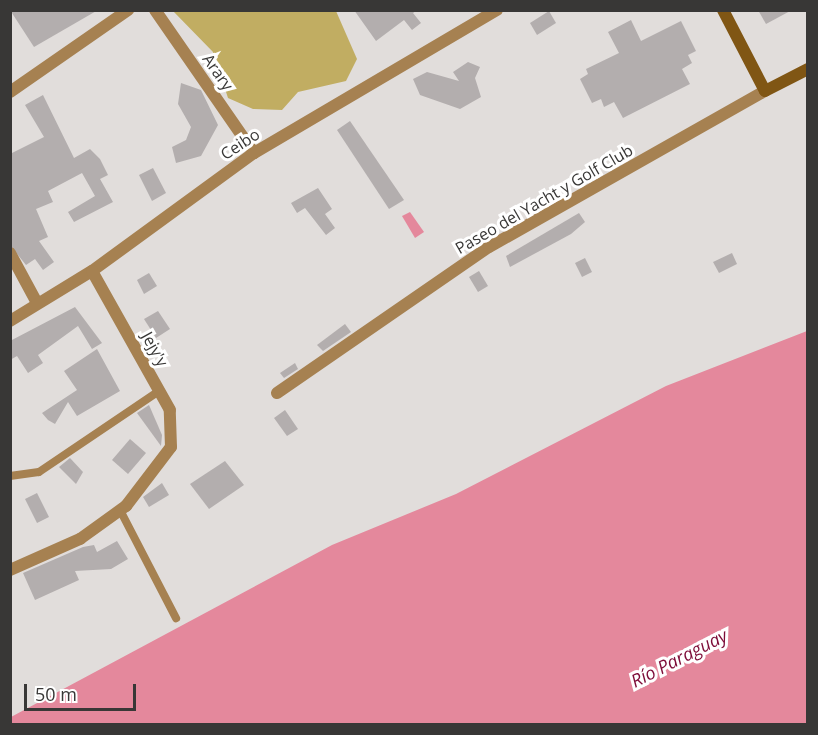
<!DOCTYPE html>
<meta charset="utf-8">
<style>
body{margin:0}
#map{position:relative;width:818px;height:735px;overflow:hidden;background:#e1dddb;font-family:"Open Sans",sans-serif}
div>[style]{position:absolute}
[style*='--x']{left:calc(var(--x)*1px);top:calc(var(--y)*1px);width:calc(var(--w)*1px);rotate:calc(var(--a)*1deg)}
.green>*{inset:0;background:#c1ad62}
.water>*{inset:0;background:#e4889c}
.building>*{inset:0;background:#b3aeae}
.service>*{height:8px;margin:-4px;padding:0 4px;transform-origin:4px;border-radius:4px;background:#a68151}
.minor>*{height:12px;margin:-6px;padding:0 6px;transform-origin:6px;border-radius:6px;background:#a68151}
.secondary>*{height:12px;margin:-6px;padding:0 6px;transform-origin:6px;border-radius:6px;background:#805614}
span{translate:-50% -50%;white-space:nowrap;text-align:center;line-height:1.15;-webkit-text-stroke:6px #fff;paint-order:stroke}
.street-label{font-size:16px;color:#383736}
.water-label{font-size:18px;color:#7d0c38;font-style:italic}
.frame{position:absolute;inset:0;border:12px solid #383736;pointer-events:none}
.scale{position:absolute;left:24px;top:684px;width:112px;height:27px;box-sizing:border-box;border:3px solid #383736;border-top:0;padding-left:8px;font-size:18px;line-height:21px;white-space:nowrap;color:#383736;-webkit-text-stroke:4px #fff;paint-order:stroke}
</style>
<div id="map">
<div class="green">
<i style="clip-path:polygon(173px 11px,336px 11px,357px 59px,346px 81px,298px 92px,282px 110px,253px 109px,228px 98px,213px 52px)"></i>
</div>
<div class="water">
<i style="clip-path:polygon(410px 212px,424px 232px,415px 238px,402px 216px)"></i>
<i style="clip-path:polygon(807px 331px,807px 724px,11px 724px,11px 717px,332px 545px,456px 494px,666px 386px)"></i>
</div>
<div class="building">
<i style="clip-path:polygon(10px 10px,98px 10px,34px 47px)"></i>
<i style="clip-path:polygon(354px 10px,417px 10px,413px 13px,421px 23px,412px 30px,404px 20px,376px 41px)"></i>
<i style="clip-path:polygon(758px 10px,792px 10px,766px 24px)"></i>
<i style="clip-path:polygon(549px 11px,556px 23px,537px 35px,530px 23px)"></i>
<i style="clip-path:polygon(631px 20px,641px 41px,681px 21px,696px 51px,688px 55px,692px 63px,682px 69px,690px 84px,623px 118px,614px 102px,604px 107px,601px 99px,592px 103px,580px 79px,588px 74px,586px 69px,619px 53px,608px 32px)"></i>
<i style="clip-path:polygon(468px 62px,480px 67px,475px 78px,481px 97px,460px 109px,420px 95px,413px 79px,427px 72px,459px 81px,453px 72px)"></i>
<i style="clip-path:polygon(181px 83px,201px 90px,218px 125px,201px 156px,176px 163px,172px 147px,186px 140px,191px 127px,178px 104px)"></i>
<i style="clip-path:polygon(43px 95px,74px 158px,90px 149px,100px 159px,108px 175px,100px 179px,113px 202px,74px 222px,68px 212px,95px 196px,82px 173px,48px 191px,53px 202px,36px 209px,48px 237px,39px 241px,54px 262px,43px 270px,35px 259px,26px 265px,10px 245px,10px 154px,44px 137px,25px 105px)"></i>
<i style="clip-path:polygon(350px 121px,404px 200px,389px 209px,337px 130px)"></i>
<i style="clip-path:polygon(153px 168px,166px 193px,152px 201px,139px 175px)"></i>
<i style="clip-path:polygon(318px 188px,332px 209px,325px 214px,335px 228px,326px 235px,305px 208px,297px 213px,291px 203px)"></i>
<i style="clip-path:polygon(579px 213px,585px 222px,571px 234px,510px 267px,506px 256px)"></i>
<i style="clip-path:polygon(732px 253px,737px 264px,719px 273px,713px 262px)"></i>
<i style="clip-path:polygon(585px 258px,592px 272px,582px 277px,575px 263px)"></i>
<i style="clip-path:polygon(479px 271px,488px 286px,478px 292px,469px 277px)"></i>
<i style="clip-path:polygon(149px 273px,157px 286px,144px 294px,137px 280px)"></i>
<i style="clip-path:polygon(75px 307px,102px 343px,92px 349px,78px 326px,38px 355px,43px 363px,28px 373px,17px 356px,10px 360px,10px 341px)"></i>
<i style="clip-path:polygon(158px 311px,170px 329px,156px 338px,144px 319px)"></i>
<i style="clip-path:polygon(345px 324px,351px 332px,323px 351px,317px 345px)"></i>
<i style="clip-path:polygon(97px 349px,120px 391px,77px 416px,68px 402px,55px 424px,48px 420px,42px 413px,77px 390px,64px 371px)"></i>
<i style="clip-path:polygon(295px 363px,298px 369px,284px 378px,280px 373px)"></i>
<i style="clip-path:polygon(149px 405px,162px 435px,161px 446px,137px 413px)"></i>
<i style="clip-path:polygon(285px 410px,298px 429px,287px 436px,274px 418px)"></i>
<i style="clip-path:polygon(130px 439px,146px 453px,128px 474px,112px 460px)"></i>
<i style="clip-path:polygon(70px 458px,83px 472px,76px 484px,59px 467px)"></i>
<i style="clip-path:polygon(225px 461px,244px 485px,209px 509px,190px 484px)"></i>
<i style="clip-path:polygon(162px 483px,169px 495px,149px 507px,143px 497px)"></i>
<i style="clip-path:polygon(37px 493px,49px 517px,37px 523px,25px 499px)"></i>
<i style="clip-path:polygon(117px 541px,128px 559px,111px 569px,75px 571px,79px 580px,35px 600px,23px 573px,83px 547px,94px 545px,97px 552px)"></i>
</div>
<div class="service">
<i style="--x:10;--y:476;--w:29;--a:-8"></i>
<i style="--x:39;--y:472;--w:145;--a:-34"></i>
<i style="--x:120;--y:510;--w:122;--a:62.6"></i>
</div>
<div class="minor">
<i style="--x:155;--y:10;--w:174;--a:55.3"></i>
<i style="--x:10;--y:92;--w:144;--a:-34.8"></i>
<i style="--x:10;--y:253;--w:57;--a:61.6"></i>
<i style="--x:10;--y:321;--w:96;--a:-31.4"></i>
<i style="--x:92;--y:271;--w:200;--a:-36.1"></i>
<i style="--x:254;--y:153;--w:282;--a:-30.5"></i>
<i style="--x:277;--y:393;--w:257;--a:-34.6"></i>
<i style="--x:489;--y:247;--w:317;--a:-29.5"></i>
<i style="--x:10;--y:570;--w:77;--a:-23.9"></i>
<i style="--x:80;--y:539;--w:57;--a:-35.7"></i>
<i style="--x:126;--y:506;--w:74;--a:-52.7"></i>
<i style="--x:171;--y:447;--w:37;--a:-92"></i>
<i style="--x:170;--y:410;--w:159;--a:-119.3"></i>
</div>
<div class="secondary">
<i style="--x:723;--y:10;--w:91;--a:62.6"></i>
<i style="--x:765;--y:91;--w:48;--a:-27.1"></i>
</div>
<div class="street-label">
<span style="left:218px;top:72px;rotate:55deg">Arary</span>
<span style="left:240px;top:144px;rotate:-33deg">Ceibo</span>
<span style="left:544px;top:199px;rotate:-30deg">Paseo del Yacht y Golf Club</span>
<span style="left:155px;top:349px;rotate:61deg">Jejy'y</span>
</div>
<div class="water-label">
<span style="left:679px;top:658px;rotate:-27deg">Río Paraguay</span>
</div>
<div class="frame"></div>
<div class="scale">50 m</div>
</div>
